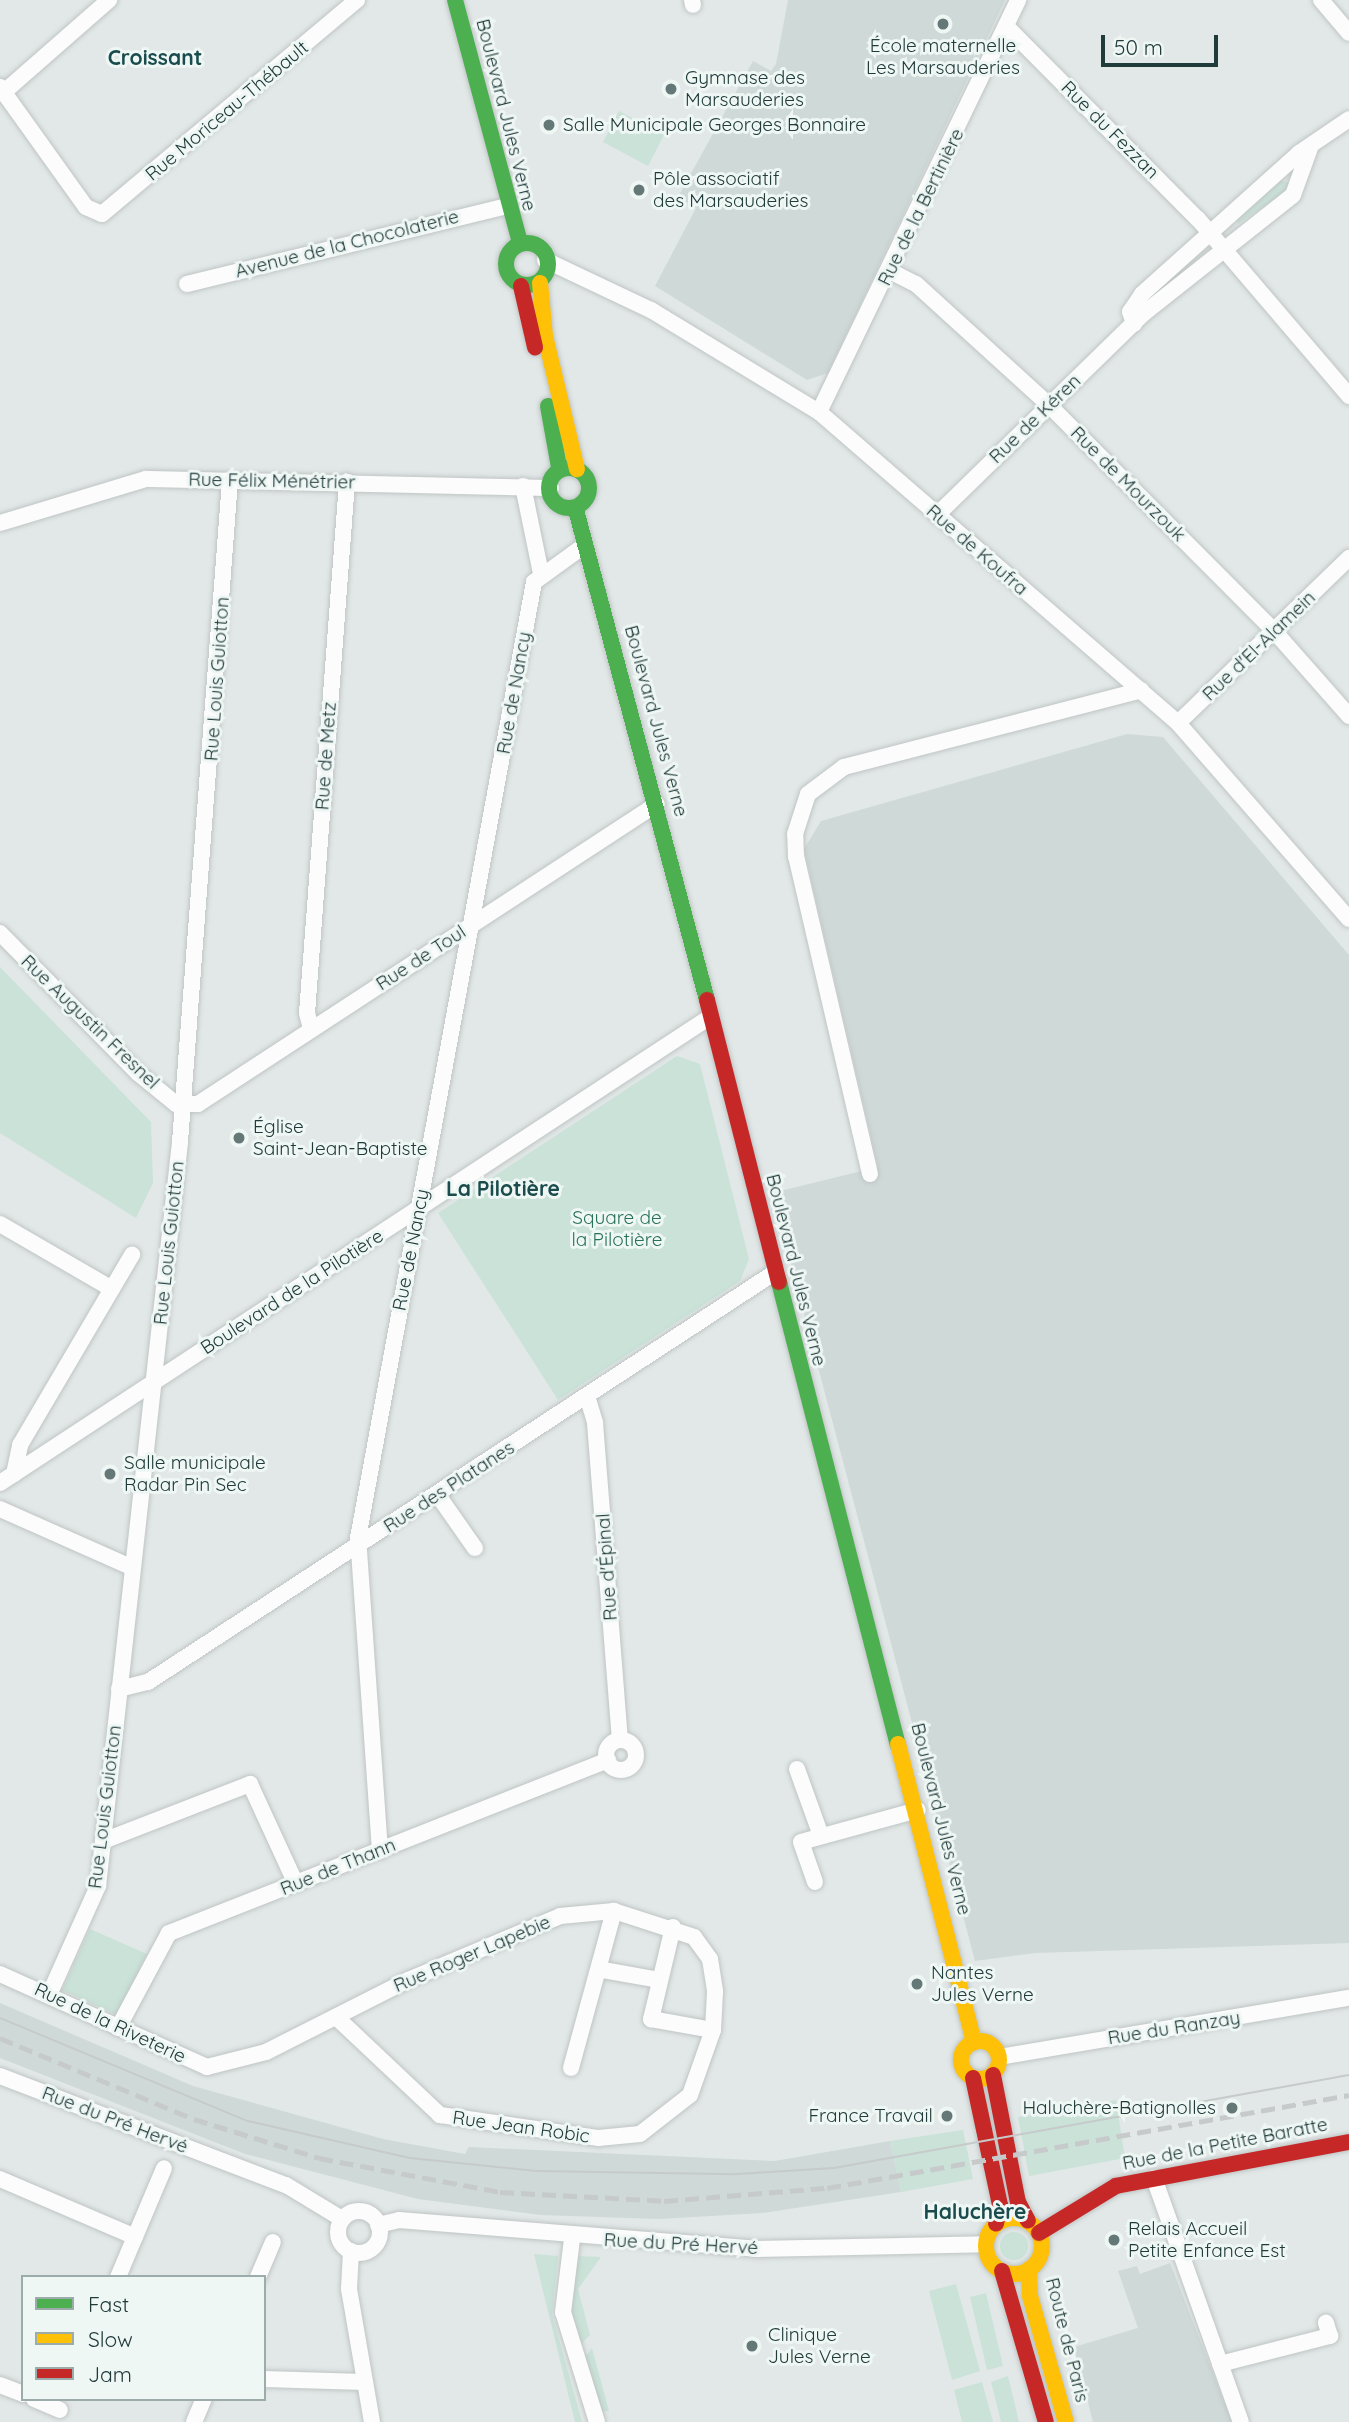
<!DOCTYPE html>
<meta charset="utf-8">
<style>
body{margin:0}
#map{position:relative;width:1349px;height:2422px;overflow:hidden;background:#e2e8e7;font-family:Quicksand,sans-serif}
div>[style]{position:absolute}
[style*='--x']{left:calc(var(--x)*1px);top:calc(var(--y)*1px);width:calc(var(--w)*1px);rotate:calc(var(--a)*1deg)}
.built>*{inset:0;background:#cfd9d8}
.green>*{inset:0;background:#cae2d8}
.round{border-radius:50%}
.roads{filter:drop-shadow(0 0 2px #bfc5c4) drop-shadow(0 0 2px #bfc5c4)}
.street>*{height:16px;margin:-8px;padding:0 8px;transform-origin:8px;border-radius:8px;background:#fbfcfb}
.street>.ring{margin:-8px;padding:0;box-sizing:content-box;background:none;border:16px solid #fbfcfb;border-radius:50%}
.fast>*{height:16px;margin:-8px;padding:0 8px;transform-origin:8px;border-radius:8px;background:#4caf50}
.fast>.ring{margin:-8px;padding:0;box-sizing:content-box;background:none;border:16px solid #4caf50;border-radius:50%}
.slow>*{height:16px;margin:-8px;padding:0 8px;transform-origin:8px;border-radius:8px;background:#ffc107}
.slow>.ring{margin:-8px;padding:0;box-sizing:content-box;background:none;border:16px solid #ffc107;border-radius:50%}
.jam>*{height:16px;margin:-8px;padding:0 8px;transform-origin:8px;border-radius:8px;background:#c62828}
.tram>*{height:2px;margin:-1px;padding:0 1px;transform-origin:1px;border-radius:1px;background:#c6caca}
.rail>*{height:4.5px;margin-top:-2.25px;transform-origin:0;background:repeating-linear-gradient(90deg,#c6caca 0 14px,transparent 0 21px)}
.dots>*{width:19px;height:19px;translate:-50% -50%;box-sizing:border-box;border:4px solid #eff7f5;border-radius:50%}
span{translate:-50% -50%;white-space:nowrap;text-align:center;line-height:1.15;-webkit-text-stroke:6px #eff7f5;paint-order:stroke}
.poi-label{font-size:19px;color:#203b3a}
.left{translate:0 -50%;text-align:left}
.right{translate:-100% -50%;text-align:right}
.street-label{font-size:19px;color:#203b3a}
.park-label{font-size:19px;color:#297259}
.neighbourhood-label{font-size:21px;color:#1b4c4d;font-weight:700}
.legend{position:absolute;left:21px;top:2275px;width:245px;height:126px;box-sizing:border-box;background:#eff7f5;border:2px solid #9cacaa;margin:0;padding:9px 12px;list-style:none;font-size:21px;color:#203b3a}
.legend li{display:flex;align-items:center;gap:14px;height:35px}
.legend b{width:35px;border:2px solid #9cacaa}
.scale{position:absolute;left:1101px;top:35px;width:117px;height:32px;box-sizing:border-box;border:4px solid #203b3a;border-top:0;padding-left:9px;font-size:21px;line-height:24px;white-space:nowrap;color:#203b3a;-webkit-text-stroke:5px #eff7f5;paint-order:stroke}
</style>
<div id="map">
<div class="built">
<i style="clip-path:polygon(788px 0,1005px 0,828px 373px,807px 380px,655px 286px,696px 208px,678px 197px,753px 61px,771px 71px,776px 64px)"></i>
<i style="clip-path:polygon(1127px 734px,1163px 737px,1349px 955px,1349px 1943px,1036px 1953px,975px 1961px,772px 1193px,878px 1167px,804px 849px,821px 821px)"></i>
<i style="clip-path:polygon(0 2003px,193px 2086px,383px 2139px,465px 2154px,469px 2147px,775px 2161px,890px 2141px,901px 2192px,763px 2213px,659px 2219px,541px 2215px,418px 2199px,245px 2154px,0 2058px)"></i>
<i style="clip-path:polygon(1170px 2263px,1232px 2422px,1093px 2422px,1074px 2347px,1138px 2328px,1118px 2271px,1137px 2266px,1140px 2274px)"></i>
</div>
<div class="green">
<i style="clip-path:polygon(619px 111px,664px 135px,648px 166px,603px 142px)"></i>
<i style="clip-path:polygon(1279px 180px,1289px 183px,1287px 191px,1238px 224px,1236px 216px)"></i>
<i style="clip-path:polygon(0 967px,151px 1122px,153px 1183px,136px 1218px,0 1133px)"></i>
<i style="clip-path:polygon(677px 1056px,700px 1064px,749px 1259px,740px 1281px,558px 1400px,438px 1213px)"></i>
<i style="clip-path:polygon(90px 1929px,147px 1954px,117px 2015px,62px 1990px)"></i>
<i style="clip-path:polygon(1116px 2100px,1125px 2158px,1029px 2176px,1018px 2117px)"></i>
<i style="clip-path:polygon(963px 2130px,973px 2179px,901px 2192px,890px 2141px)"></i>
<i class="round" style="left:1000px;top:2232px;width:28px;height:28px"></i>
<i style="clip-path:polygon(534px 2254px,558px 2256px,552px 2314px,582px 2422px,575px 2422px)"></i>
<i style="clip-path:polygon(575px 2256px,601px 2257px,578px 2289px,590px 2335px,577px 2348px,568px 2312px)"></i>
<i style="clip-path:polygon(956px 2284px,980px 2371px,952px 2380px,929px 2291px)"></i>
<i style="clip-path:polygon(986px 2293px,1003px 2366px,987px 2370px,970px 2297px)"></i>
<i style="clip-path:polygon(592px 2348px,609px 2411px,600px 2412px,584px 2358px)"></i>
<i style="clip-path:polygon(1008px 2376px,1019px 2422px,1001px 2422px,991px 2382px)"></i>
<i style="clip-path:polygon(982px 2382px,993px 2422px,962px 2422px,954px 2390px)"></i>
</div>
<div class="roads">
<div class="street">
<i style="--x:692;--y:0;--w:5;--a:79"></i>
<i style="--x:1321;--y:0;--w:43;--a:49.7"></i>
<i style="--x:1008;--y:28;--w:269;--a:45.2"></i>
<i style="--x:1198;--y:219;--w:233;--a:49.5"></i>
<i style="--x:0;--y:87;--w:148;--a:54.4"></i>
<i style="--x:86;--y:207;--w:17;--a:24"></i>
<i style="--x:102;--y:214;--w:333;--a:-40"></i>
<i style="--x:4;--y:92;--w:140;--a:-41.2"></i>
<i style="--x:545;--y:260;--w:117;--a:25.3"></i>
<i style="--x:651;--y:310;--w:197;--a:31.3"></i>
<i style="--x:819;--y:412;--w:475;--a:40.9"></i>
<i style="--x:1178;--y:723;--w:260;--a:48.9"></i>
<i style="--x:890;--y:271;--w:29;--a:27"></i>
<i style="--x:916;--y:284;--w:180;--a:42.3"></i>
<i style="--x:1049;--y:405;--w:320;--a:45.1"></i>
<i style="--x:1275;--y:632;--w:112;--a:48.6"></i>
<i style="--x:187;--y:284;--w:330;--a:-13.7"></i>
<i style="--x:1134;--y:324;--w:13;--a:-108"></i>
<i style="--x:1130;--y:312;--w:22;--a:-56"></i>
<i style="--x:1142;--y:294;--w:211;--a:-41.9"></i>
<i style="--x:1299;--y:153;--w:60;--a:-34.2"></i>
<i style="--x:819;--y:412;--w:458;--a:-64.2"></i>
<i style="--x:523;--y:486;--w:90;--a:78.4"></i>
<i style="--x:937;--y:515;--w:288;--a:-44.3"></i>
<i style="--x:1143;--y:314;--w:191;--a:-38.4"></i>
<i style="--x:1293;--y:195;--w:50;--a:-70.1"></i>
<i style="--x:0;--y:523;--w:152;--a:-16.8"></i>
<i style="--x:146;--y:479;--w:405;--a:1.3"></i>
<i style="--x:1178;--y:723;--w:238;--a:-44"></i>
<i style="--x:0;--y:933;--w:197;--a:45.4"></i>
<i style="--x:138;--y:1073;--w:49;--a:39.2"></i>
<i style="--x:176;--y:1104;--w:22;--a:0"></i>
<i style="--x:198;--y:1104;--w:548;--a:-33.17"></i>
<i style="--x:311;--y:1029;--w:16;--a:-104"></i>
<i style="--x:307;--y:1013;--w:533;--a:-85.69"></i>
<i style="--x:870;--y:1174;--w:326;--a:-103.1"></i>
<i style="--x:796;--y:857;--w:23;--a:-92"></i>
<i style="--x:795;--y:834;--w:42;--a:-72"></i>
<i style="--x:808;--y:794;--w:45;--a:-36.9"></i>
<i style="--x:844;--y:767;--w:307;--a:-14.5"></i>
<i style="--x:0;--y:1224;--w:129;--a:30.1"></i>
<i style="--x:587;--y:1396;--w:28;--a:73"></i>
<i style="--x:595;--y:1423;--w:318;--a:85.5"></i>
<i style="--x:14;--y:1474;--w:30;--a:-78"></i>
<i style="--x:20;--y:1445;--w:221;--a:-59.5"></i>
<i style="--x:0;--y:1483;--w:849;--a:-33.28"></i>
<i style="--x:437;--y:1494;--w:66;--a:54.9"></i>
<i style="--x:0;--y:1509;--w:145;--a:23.9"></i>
<i style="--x:119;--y:1689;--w:30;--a:-14"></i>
<i style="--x:148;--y:1682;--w:748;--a:-33.16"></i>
<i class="ring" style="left:606px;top:1740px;width:14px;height:14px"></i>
<i style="--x:797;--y:1769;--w:68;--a:70.2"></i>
<i style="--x:103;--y:1841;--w:158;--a:-21.2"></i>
<i style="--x:250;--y:1784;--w:110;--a:65.3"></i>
<i style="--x:380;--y:1851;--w:314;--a:-94"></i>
<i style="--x:358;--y:1538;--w:972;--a:-79.57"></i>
<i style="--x:534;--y:582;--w:63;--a:-36"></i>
<i style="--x:815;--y:1882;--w:42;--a:-109.3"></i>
<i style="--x:801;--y:1842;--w:121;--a:-15.3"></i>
<i style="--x:673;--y:1927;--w:95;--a:103.4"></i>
<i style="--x:651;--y:2019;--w:63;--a:10.1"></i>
<i style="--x:603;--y:1970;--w:58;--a:10"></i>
<i style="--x:0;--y:1974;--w:227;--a:24.2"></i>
<i style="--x:207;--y:2067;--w:61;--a:-14.3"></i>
<i style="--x:266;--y:2052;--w:159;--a:-26.9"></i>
<i style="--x:408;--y:1980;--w:165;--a:-22.8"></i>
<i style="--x:560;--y:1916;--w:54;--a:-5.3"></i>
<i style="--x:614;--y:1911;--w:84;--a:18"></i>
<i style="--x:694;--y:1937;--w:27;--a:54"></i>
<i style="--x:710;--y:1959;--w:33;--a:81"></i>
<i style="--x:715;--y:1992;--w:38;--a:93"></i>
<i style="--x:713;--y:2030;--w:69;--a:109.5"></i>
<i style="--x:690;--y:2095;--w:63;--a:142"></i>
<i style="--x:640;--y:2134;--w:42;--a:174.6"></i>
<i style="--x:598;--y:2138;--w:160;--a:-171.7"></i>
<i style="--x:440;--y:2115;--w:143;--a:-136.7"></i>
<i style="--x:49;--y:1995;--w:120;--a:-65.8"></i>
<i style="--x:98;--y:1886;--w:749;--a:-83.71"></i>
<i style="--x:180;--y:1142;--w:664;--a:-85.68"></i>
<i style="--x:118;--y:2028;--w:108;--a:-61.8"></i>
<i style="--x:169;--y:1933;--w:472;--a:-21.5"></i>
<i style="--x:999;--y:2057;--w:355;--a:-9.6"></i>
<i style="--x:571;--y:2068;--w:163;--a:-74.7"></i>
<i style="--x:0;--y:2076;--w:306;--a:20.9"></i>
<i style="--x:286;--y:2185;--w:66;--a:31.3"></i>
<i style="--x:1154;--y:2178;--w:259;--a:70.4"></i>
<i style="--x:0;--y:2179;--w:147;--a:23.2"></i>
<i class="ring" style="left:338px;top:2211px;width:26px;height:26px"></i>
<i style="--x:378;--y:2225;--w:22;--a:-13"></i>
<i style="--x:399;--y:2220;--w:358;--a:4.6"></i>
<i style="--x:756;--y:2249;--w:230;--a:-1.2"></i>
<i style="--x:572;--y:2239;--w:74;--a:97"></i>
<i style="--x:563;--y:2312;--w:115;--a:72.8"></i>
<i style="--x:351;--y:2251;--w:38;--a:93"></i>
<i style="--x:349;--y:2289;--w:135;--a:80.2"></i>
<i style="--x:118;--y:2277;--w:118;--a:-67.1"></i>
<i style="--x:258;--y:2277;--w:38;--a:-67"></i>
<i style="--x:1220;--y:2364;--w:114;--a:-14.3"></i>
<i style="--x:1330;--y:2336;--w:14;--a:-107"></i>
<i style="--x:264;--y:2379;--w:100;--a:1.7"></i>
<i style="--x:0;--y:2385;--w:25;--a:21"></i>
<i style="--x:34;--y:2399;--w:28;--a:23"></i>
<i style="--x:194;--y:2422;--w:25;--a:-67"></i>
</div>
<div class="fast">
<i style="--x:455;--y:0;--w:247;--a:75"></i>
<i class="ring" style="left:506px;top:243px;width:26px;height:26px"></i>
<i style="--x:548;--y:406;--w:62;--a:79.8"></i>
<i class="ring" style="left:549px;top:468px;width:24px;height:24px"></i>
<i style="--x:576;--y:510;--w:507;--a:75.03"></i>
<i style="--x:779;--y:1282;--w:477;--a:75.6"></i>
</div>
<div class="slow">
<i style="--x:540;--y:283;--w:53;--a:84.6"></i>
<i style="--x:545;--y:336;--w:137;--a:76.5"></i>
<i style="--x:898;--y:1744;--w:308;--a:75.7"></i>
<i class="ring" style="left:961px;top:2041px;width:22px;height:22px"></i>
<i class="ring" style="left:986px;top:2218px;width:40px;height:40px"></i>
<i style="--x:1029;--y:2269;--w:27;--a:88"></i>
<i style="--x:1030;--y:2296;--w:131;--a:74.1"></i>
</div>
<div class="jam">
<i style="--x:521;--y:286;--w:63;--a:77.1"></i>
<i style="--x:707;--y:1000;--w:291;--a:75.7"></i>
<i style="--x:993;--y:2075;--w:129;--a:78.9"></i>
<i style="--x:1018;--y:2202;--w:21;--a:62"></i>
<i style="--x:973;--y:2078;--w:130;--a:78"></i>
<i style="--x:1000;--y:2205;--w:19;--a:102"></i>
<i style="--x:1039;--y:2233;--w:90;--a:-31.4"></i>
<i style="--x:1116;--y:2186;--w:237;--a:-10.7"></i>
<i style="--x:1002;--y:2271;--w:157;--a:73.8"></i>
</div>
</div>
<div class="tram">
<i style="--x:0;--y:2018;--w:269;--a:22.6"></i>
<i style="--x:248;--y:2121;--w:166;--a:12.9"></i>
<i style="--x:410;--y:2158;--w:127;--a:5.9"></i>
<i style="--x:536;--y:2171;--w:201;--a:0.9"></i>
<i style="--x:737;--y:2174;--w:97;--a:-3.5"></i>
<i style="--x:834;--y:2168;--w:523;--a:-10.24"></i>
</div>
<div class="rail">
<i style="--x:0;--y:2038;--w:210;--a:22.7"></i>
<i style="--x:194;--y:2119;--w:131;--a:17.3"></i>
<i style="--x:319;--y:2158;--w:184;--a:10.6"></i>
<i style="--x:500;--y:2192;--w:164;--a:3.1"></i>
<i style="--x:664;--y:2201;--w:164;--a:-4.6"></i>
<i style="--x:827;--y:2188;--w:530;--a:-10.1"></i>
</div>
<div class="dots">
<i style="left:943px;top:24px;background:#647877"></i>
<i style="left:671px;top:89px;background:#647877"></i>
<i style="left:549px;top:125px;background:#647877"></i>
<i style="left:639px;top:190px;background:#647877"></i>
<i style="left:239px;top:1138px;background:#647877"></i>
<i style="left:110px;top:1474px;background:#647877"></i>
<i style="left:917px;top:1984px;background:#647877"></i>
<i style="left:1232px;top:2108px;background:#647877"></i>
<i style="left:947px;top:2116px;background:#647877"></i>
<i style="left:1114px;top:2240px;background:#647877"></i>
<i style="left:752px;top:2346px;background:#647877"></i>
</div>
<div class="poi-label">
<span style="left:943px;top:57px">École maternelle<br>Les Marsauderies</span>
<span class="left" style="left:685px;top:89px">Gymnase des<br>Marsauderies</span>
<span class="left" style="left:563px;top:125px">Salle Municipale Georges Bonnaire</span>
<span class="left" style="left:653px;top:190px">Pôle associatif<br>des Marsauderies</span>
<span class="left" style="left:253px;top:1138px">Église<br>Saint-Jean-Baptiste</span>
<span class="left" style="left:124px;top:1474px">Salle municipale<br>Radar Pin Sec</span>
<span class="left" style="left:931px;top:1984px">Nantes<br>Jules Verne</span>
<span class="right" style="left:1216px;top:2108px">Haluchère-Batignolles</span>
<span class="right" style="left:933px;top:2116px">France Travail</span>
<span class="left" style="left:1128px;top:2240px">Relais Accueil<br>Petite Enfance Est</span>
<span class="left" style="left:768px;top:2346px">Clinique<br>Jules Verne</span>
</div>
<div class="street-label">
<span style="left:227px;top:111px;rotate:-40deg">Rue Moriceau-Thébault</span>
<span style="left:506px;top:115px;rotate:76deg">Boulevard Jules Verne</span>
<span style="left:1110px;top:130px;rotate:45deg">Rue du Fezzan</span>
<span style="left:921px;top:207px;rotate:-64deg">Rue de la Bertinière</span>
<span style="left:347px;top:244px;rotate:-14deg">Avenue de la Chocolaterie</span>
<span style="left:1035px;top:419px;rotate:-44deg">Rue de Kéren</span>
<span style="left:272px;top:481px;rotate:1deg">Rue Félix Ménétrier</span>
<span style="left:1128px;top:484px;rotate:45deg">Rue de Mourzouk</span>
<span style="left:977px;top:550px;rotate:41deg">Rue de Koufra</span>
<span style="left:1259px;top:646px;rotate:-44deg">Rue d'El-Alamein</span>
<span style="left:217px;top:679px;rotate:-86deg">Rue Louis Guiotton</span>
<span style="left:514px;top:693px;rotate:-80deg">Rue de Nancy</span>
<span style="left:656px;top:721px;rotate:75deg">Boulevard Jules Verne</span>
<span style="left:326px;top:756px;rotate:-86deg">Rue de Metz</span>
<span style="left:421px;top:958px;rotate:-33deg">Rue de Toul</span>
<span style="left:90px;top:1022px;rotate:44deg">Rue Augustin Fresnel</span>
<span style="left:169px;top:1243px;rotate:-84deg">Rue Louis Guiotton</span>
<span style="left:411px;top:1250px;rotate:-79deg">Rue de Nancy</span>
<span style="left:796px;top:1270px;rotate:76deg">Boulevard Jules Verne</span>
<span style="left:292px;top:1292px;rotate:-33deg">Boulevard de la Pilotière</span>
<span style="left:449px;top:1487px;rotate:-33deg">Rue des Platanes</span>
<span style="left:607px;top:1567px;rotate:-94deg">Rue d'Épinal</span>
<span style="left:105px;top:1807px;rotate:-83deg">Rue Louis Guiotton</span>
<span style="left:941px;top:1819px;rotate:76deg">Boulevard Jules Verne</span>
<span style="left:338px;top:1867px;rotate:-22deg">Rue de Thann</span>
<span style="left:472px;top:1954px;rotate:-23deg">Rue Roger Lapebie</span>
<span style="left:110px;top:2023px;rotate:25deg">Rue de la Riveterie</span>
<span style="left:1174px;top:2028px;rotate:-9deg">Rue du Ranzay</span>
<span style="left:115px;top:2120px;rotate:21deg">Rue du Pré Hervé</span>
<span style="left:521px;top:2127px;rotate:8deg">Rue Jean Robic</span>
<span style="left:1225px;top:2144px;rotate:-11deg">Rue de la Petite Baratte</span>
<span style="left:681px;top:2244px;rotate:3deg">Rue du Pré Hervé</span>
<span style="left:1067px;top:2340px;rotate:76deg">Route de Paris</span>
</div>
<div class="park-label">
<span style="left:617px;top:1229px">Square de<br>la Pilotière</span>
</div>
<div class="neighbourhood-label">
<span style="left:155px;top:57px">Croissant</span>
<span style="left:503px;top:1188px">La Pilotière</span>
<span style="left:975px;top:2211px">Haluchère</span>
</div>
<ul class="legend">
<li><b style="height:9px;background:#4caf50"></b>Fast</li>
<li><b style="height:9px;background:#ffc107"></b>Slow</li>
<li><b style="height:9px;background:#c62828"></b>Jam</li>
</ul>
<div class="scale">50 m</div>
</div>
